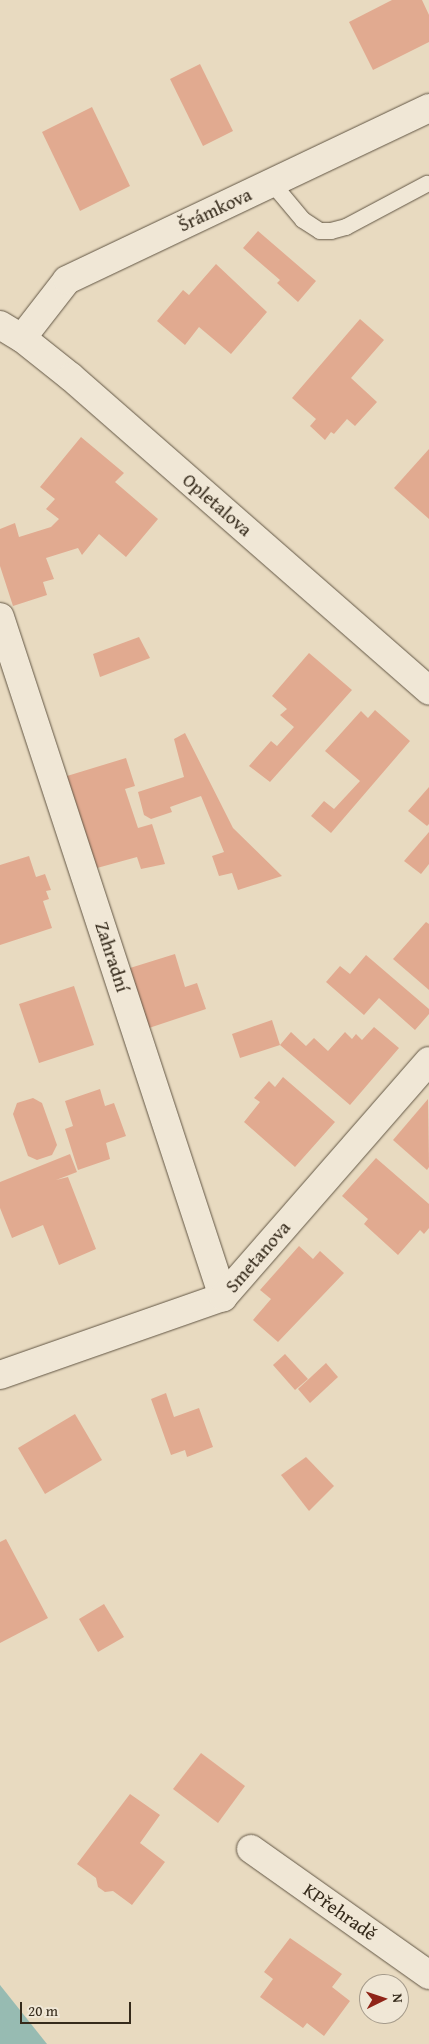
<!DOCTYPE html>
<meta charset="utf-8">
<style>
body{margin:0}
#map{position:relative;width:429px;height:2044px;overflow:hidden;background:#e8dac0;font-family:"Gentium Book Plus",serif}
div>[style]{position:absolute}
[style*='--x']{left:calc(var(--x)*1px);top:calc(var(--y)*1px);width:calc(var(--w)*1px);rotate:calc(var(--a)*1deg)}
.water>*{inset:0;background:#97bbb2}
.building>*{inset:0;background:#e1aa90}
.roads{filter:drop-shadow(0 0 1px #625644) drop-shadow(0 0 1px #625644)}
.lane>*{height:16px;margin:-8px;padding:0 8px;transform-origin:8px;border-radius:8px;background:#f0e7d6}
.street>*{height:28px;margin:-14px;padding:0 14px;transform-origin:14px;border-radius:14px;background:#f0e7d6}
.secondary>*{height:28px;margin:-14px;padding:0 14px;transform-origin:14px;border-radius:14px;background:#f0e7d6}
span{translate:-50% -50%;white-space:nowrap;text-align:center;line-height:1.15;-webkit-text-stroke:5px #f0e7d6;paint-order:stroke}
.street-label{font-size:19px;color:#352a1b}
.north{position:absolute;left:359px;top:1974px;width:50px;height:50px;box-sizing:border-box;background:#f0e7d6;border:1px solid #a59b8b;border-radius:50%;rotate:86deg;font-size:14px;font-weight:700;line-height:20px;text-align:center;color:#352a1b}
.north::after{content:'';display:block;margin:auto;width:18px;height:22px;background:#8f2418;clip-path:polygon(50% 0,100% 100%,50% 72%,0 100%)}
.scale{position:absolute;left:20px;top:2002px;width:111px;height:22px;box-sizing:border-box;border:2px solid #352a1b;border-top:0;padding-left:6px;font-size:15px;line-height:18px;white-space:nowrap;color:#352a1b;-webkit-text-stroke:4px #f0e7d6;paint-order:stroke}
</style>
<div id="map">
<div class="water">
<i style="clip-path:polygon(0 1985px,47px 2044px,0 2044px)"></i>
</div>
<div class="building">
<i style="clip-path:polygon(392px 0,422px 0,429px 15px,429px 42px,373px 70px,349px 22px)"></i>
<i style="clip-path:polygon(200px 64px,233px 131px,203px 146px,170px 79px)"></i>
<i style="clip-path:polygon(92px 107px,130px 186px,80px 211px,42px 132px)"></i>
<i style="clip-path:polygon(258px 231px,316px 281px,298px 302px,277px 283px,280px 280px,243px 248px)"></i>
<i style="clip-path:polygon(216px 264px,267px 312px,231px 354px,199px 327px,185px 345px,157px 321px,183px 290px,189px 295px)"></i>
<i style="clip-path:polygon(360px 319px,384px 340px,351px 378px,377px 402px,355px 426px,347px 419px,334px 434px,331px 432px,325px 440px,310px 426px,316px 419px,292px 398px)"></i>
<i style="clip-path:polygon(81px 437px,124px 473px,115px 482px,158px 519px,126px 557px,99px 534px,82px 555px,78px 548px,46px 558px,54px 579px,43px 582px,47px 595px,13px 606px,0 566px,0 529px,15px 523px,19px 537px,51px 527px,59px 519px,46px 509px,55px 499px,40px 487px)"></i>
<i style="clip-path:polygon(429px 449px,429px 519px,394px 488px)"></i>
<i style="clip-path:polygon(139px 637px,150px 658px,100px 677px,93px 654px)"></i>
<i style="clip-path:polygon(309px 653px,352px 690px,270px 782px,249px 766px,271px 741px,277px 746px,294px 727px,280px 715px,287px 709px,272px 696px)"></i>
<i style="clip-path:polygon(375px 710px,410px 741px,331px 833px,311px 816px,324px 801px,334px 809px,360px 781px,325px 751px,361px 711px,368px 718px)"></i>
<i style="clip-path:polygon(185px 733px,233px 828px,282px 876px,238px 890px,232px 873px,219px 876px,212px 856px,224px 852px,201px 796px,170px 807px,172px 812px,151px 819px,144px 815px,138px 792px,184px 777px,174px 739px)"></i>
<i style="clip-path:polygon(126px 758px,135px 786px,125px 789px,138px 828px,152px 824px,165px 864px,141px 869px,137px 857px,97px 868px,67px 776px)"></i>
<i style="clip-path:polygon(429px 787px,429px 824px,427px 826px,408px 811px)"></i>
<i style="clip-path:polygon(429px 832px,429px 864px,421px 874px,404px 861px)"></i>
<i style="clip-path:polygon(29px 856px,36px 877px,45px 874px,51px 890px,46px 891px,49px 899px,43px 901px,52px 928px,0 945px,0 865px)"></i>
<i style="clip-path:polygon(426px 922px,429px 924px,429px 990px,393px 959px)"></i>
<i style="clip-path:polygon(175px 954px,185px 987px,197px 983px,206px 1009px,149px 1028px,130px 968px)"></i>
<i style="clip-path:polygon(366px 955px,429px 1009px,429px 1014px,415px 1030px,379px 998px,364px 1015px,326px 982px,340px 966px,350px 974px)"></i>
<i style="clip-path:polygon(74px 986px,94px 1045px,39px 1063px,19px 1004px)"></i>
<i style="clip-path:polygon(272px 1020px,280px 1045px,240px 1058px,232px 1034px)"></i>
<i style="clip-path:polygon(374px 1027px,399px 1048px,350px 1105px,280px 1045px,291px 1032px,306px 1046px,314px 1038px,328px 1051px,345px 1032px,352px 1039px,356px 1034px,362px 1040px)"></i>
<i style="clip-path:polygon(283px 1077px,335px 1122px,295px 1167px,244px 1122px,260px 1102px,254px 1098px,269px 1081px,275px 1087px)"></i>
<i style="clip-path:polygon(100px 1089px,105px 1106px,114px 1103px,126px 1136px,106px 1143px,110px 1159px,78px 1170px,65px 1129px,73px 1126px,65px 1101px)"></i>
<i style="clip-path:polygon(33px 1098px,42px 1103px,57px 1145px,52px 1155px,37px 1160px,28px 1156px,13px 1114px,17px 1103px)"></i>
<i style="clip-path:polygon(428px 1099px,429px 1167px,427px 1170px,393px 1140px)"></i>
<i style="clip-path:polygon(70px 1154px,77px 1172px,56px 1180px,68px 1177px,96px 1249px,59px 1265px,43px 1225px,12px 1238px,0 1208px,0 1182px)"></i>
<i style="clip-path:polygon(376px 1158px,429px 1204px,429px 1228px,424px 1234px,420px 1230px,398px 1255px,364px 1224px,368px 1219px,342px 1196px)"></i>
<i style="clip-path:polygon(299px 1246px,313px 1259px,320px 1251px,344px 1273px,278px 1342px,253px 1320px,271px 1299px,260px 1290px)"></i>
<i style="clip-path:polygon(285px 1354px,308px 1379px,295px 1390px,273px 1365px)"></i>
<i style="clip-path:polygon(326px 1363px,338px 1377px,310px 1403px,298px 1389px)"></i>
<i style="clip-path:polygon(166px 1393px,174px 1417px,199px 1408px,213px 1447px,187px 1457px,185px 1450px,171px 1455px,151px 1399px)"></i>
<i style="clip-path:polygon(75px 1414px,102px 1460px,45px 1494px,18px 1448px)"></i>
<i style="clip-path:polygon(306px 1457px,334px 1486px,309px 1511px,281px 1475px)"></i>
<i style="clip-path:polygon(6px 1539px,48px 1618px,0 1643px,0 1542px)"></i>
<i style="clip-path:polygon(104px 1604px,124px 1637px,98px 1652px,79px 1619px)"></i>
<i style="clip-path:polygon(201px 1753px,245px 1786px,218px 1823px,173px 1789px)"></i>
<i style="clip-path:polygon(130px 1794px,160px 1815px,140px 1843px,165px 1862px,132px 1905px,113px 1891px,105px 1892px,98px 1887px,96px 1878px,77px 1864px)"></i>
<i style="clip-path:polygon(290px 1938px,342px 1974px,332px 1987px,350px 2001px,324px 2036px,307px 2023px,303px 2028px,260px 1997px,273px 1979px,264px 1972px)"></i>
</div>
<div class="roads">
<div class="lane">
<i style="--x:272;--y:183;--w:48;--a:50"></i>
<i style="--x:303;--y:220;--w:20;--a:33"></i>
<i style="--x:320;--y:231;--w:11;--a:0"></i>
<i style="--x:331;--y:231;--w:16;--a:-15"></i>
<i style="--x:346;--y:227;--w:92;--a:-28"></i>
</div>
<div class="street">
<i style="--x:22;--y:338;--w:73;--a:-52.2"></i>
<i style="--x:67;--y:280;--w:401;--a:-25.4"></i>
<i style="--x:0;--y:617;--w:716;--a:71.84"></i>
<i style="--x:0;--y:1375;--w:236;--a:-19.3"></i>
<i style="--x:223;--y:1297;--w:313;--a:-48.9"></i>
<i style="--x:251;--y:1849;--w:218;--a:35.3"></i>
</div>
<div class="secondary">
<i style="--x:0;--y:325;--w:26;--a:31"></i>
<i style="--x:22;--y:338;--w:63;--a:38.5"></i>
<i style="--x:71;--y:377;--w:476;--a:41.2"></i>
</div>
</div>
<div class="street-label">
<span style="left:215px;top:210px;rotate:-25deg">Šrámkova</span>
<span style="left:217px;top:505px;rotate:41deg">Opletalova</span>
<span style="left:112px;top:957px;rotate:72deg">Zahradní</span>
<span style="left:258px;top:1257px;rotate:-49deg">Smetanova</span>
<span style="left:340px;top:1912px;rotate:35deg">KPřehradě</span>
</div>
<div class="north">N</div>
<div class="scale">20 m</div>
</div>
